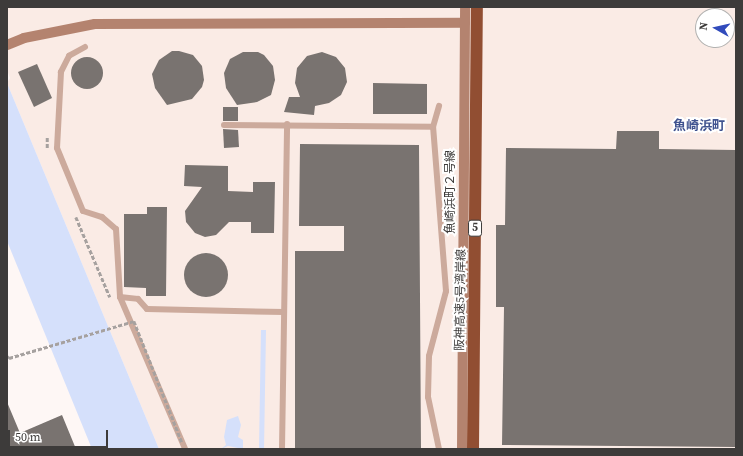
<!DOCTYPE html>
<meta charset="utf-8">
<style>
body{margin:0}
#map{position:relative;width:743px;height:456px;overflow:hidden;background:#fef7f5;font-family:"Source Serif 4","Noto Sans JP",serif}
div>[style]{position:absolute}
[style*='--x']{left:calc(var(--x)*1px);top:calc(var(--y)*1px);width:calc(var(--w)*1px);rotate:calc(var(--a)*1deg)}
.built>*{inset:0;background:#faebe5}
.water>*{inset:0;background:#d5e0fb}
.building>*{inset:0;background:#797370}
.round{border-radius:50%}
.path>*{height:2.5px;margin-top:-1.25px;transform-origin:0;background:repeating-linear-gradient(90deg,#a6a19f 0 4px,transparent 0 6px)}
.lane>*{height:6px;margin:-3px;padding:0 3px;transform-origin:3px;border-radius:3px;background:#ccaa9c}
.secondary>*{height:10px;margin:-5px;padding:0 5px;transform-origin:5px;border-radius:5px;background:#b4836f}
.highway>*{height:12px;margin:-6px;padding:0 6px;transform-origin:6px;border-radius:6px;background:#914e32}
.path-bridge>*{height:2.5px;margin-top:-1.25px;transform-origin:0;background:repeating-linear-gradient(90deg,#a6a19f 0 4px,transparent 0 6px)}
span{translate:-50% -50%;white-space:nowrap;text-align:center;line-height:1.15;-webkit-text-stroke:4px #fff;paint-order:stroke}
.shield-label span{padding:1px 3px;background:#fff;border:1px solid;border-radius:3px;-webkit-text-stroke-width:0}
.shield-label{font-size:11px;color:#3d3b3a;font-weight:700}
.street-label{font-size:12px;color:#3d3b3a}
.neighbourhood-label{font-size:13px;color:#40538f;font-weight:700}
.frame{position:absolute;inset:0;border:8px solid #3d3b3a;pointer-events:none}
.north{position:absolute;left:695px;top:8px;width:40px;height:40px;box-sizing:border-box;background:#fff;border:1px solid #b1b1b0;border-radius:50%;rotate:278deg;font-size:11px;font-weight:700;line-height:16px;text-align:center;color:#3d3b3a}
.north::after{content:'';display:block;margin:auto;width:14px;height:18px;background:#314bbc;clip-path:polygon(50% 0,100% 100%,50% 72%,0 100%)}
.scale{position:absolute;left:8px;top:430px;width:100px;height:18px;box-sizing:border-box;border:2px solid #3d3b3a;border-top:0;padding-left:5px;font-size:12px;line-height:14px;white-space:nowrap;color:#3d3b3a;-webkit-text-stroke:3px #fff;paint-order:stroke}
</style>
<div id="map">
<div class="built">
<i style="clip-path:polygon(evenodd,7px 7px,736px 7px,736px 449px,159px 449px,7px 83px,10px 78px,7px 70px,7px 7px,703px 16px,727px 16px,727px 40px,703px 40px,703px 16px)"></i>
</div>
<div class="water">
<i style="clip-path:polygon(7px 83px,159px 449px,92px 449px,7px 241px)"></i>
<i style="clip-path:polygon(261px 330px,266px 330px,264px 449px,259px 449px)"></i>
<i style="clip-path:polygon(238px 416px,241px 425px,238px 437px,243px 440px,243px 449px,228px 446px,221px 449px,226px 445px,224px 437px,227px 420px)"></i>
</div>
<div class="building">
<i style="clip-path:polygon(172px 51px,179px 51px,193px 55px,202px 66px,204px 80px,202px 87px,192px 99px,167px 105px,155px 88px,152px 74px,159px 60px)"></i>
<i style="clip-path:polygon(243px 52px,258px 52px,264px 55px,273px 66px,275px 80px,271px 95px,257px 102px,237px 105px,226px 88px,224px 73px,230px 59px)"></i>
<i style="clip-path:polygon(322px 52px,336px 57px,345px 68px,347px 82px,341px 95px,329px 103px,315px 106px,314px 115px,284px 112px,289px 97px,300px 97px,295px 83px,297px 68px,307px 56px)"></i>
<i class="round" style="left:71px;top:57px;width:32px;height:32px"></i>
<i style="clip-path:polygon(37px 64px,52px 98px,34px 107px,18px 72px)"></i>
<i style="clip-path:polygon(373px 83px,427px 84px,427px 114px,373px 114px)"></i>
<i style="clip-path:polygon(223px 107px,238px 107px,238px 121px,223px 121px)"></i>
<i style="clip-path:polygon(223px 129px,238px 130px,239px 147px,224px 148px)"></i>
<i style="clip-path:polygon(617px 131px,659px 131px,659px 149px,736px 150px,736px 447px,502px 445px,504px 307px,496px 307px,496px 225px,505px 225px,506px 148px,616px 149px)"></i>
<i style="clip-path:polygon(300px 144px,419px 145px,421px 449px,295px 449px,295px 251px,344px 251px,344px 226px,299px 226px)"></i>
<i style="clip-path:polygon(185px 165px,228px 166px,228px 191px,253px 192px,253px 182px,275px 182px,274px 233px,251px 233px,251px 222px,229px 222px,216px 235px,205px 237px,195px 233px,186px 222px,185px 211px,202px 187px,184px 186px)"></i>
<i style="clip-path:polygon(147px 207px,167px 207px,166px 296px,146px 296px,146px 288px,124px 287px,124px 214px,147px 214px)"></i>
<i class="round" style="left:184px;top:253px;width:44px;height:44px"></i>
<i style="clip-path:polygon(7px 402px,20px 433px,62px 415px,76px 449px,7px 449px)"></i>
</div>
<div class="path">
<i style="--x:47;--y:148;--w:12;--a:-90"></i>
<i style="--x:76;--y:217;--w:87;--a:67"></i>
</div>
<div class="lane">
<i style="--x:85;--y:47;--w:18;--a:151"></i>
<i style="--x:69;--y:56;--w:18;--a:117"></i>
<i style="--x:61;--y:72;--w:76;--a:93"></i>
<i style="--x:57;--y:148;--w:68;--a:67.6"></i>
<i style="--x:83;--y:211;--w:20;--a:18"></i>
<i style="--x:102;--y:217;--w:18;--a:41"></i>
<i style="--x:116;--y:229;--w:68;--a:86.6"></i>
<i style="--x:120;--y:297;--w:165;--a:66.8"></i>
<i style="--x:224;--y:125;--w:209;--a:0.5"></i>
<i style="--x:120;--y:297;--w:18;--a:6"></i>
<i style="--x:138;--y:299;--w:13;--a:48"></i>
<i style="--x:147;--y:309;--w:137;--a:1.3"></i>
<i style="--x:282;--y:449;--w:325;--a:-89.1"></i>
<i style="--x:439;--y:449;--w:53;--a:-101.9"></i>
<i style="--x:428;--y:397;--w:41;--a:-88.6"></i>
<i style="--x:429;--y:356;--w:67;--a:-75.3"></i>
<i style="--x:446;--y:291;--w:165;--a:-94.5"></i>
<i style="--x:433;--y:127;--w:22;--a:-74"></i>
</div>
<div class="secondary">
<i style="--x:7;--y:45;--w:18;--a:-22"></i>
<i style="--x:24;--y:38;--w:72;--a:-11.2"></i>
<i style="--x:95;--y:24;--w:370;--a:-0.2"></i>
<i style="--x:462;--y:449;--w:442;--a:-89.6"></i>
</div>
<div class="highway">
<i style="--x:473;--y:449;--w:442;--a:-89.5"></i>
</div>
<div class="path-bridge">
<i style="--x:7;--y:356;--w:3;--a:45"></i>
<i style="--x:9;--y:358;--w:130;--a:-16.5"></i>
<i style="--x:134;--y:321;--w:130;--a:68.4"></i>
</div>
<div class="shield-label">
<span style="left:475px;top:228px">5</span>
</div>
<div class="street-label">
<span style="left:451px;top:192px;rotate:-90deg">魚崎浜町２号線</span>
<span style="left:461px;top:300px;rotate:-89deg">阪神高速5号湾岸線</span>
</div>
<div class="neighbourhood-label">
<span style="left:699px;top:126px">魚崎浜町</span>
</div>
<div class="frame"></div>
<div class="north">N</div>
<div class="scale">50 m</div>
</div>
